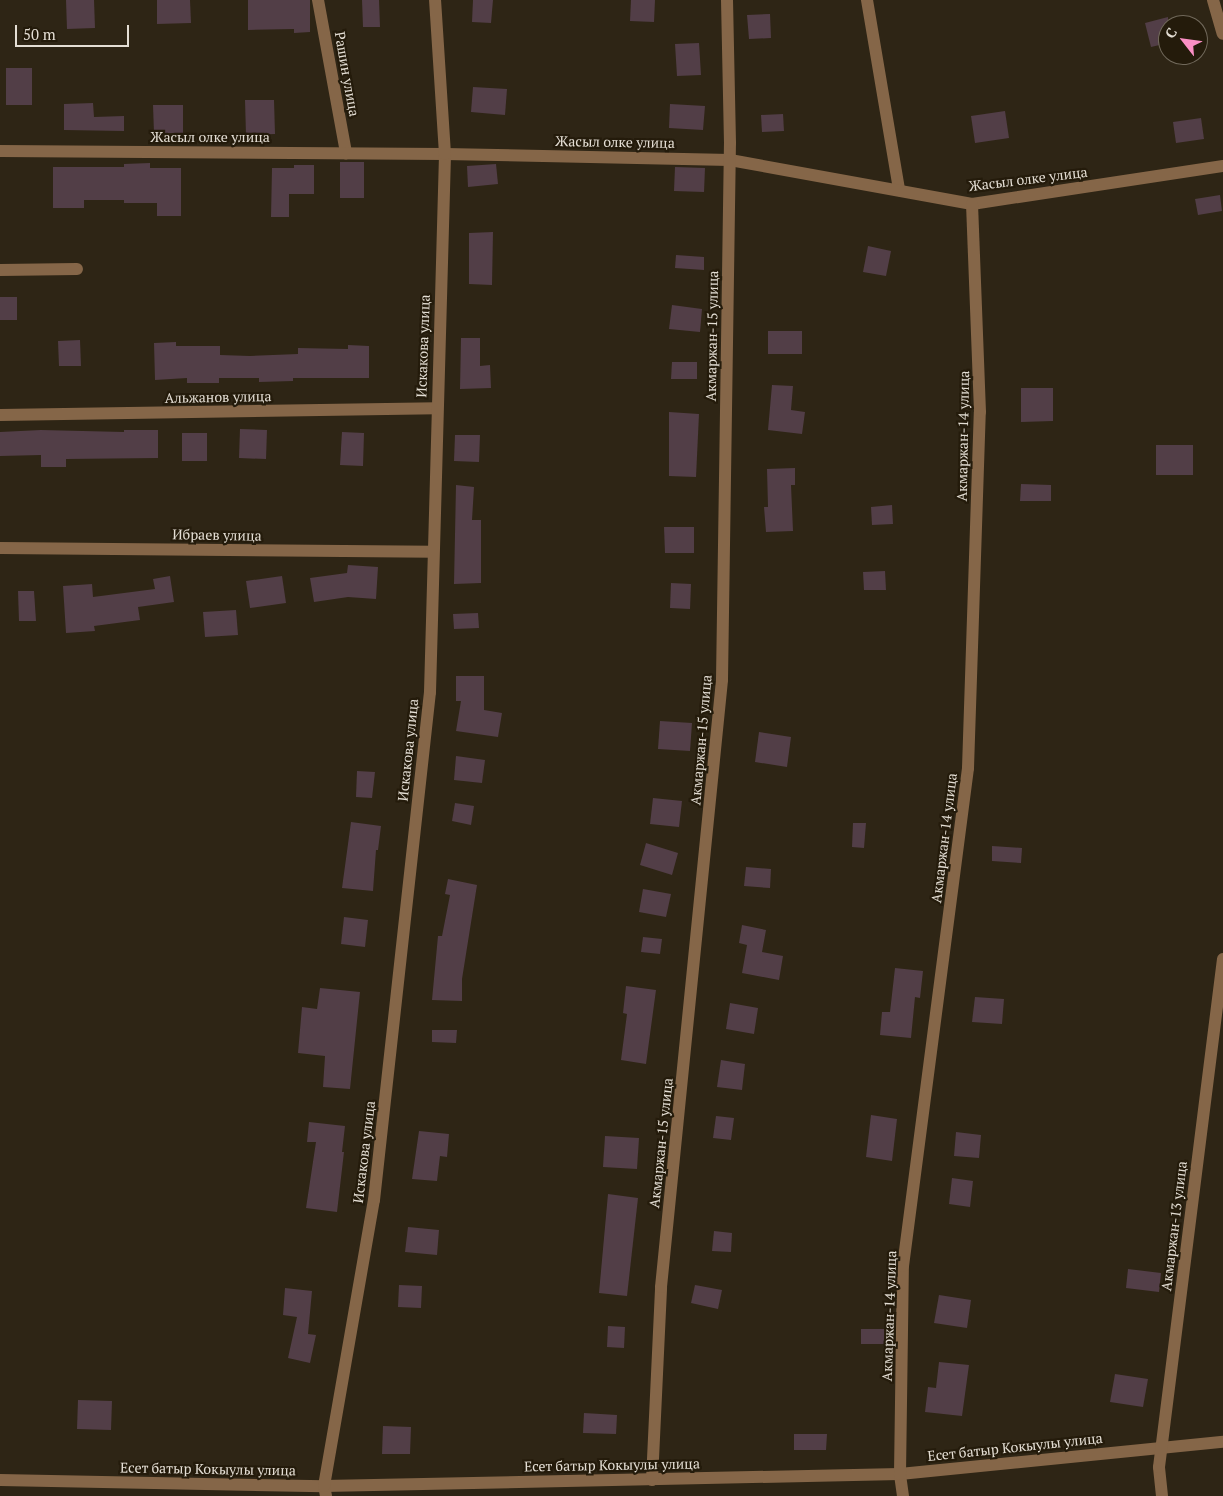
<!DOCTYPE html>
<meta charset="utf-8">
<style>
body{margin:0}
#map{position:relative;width:1223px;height:1496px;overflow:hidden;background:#2e2515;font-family:"PT Serif",serif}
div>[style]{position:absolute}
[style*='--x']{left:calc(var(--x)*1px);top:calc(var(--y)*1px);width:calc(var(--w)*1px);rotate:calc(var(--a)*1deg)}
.building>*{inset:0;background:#523e47}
.minor>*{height:12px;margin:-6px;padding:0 6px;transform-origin:6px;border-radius:6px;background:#856648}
span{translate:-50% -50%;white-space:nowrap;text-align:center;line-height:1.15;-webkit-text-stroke:4.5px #241b0b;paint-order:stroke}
.street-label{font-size:14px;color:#e4ded4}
.north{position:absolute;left:1158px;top:15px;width:50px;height:50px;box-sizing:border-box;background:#241b0b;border:1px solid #71695b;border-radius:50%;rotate:300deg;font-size:14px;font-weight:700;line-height:20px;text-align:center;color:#e4ded4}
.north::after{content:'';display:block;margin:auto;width:18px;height:22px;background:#fb8fc5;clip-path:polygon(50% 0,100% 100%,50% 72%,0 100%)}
.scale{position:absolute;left:15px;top:25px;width:114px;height:22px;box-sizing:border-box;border:2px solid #e4ded4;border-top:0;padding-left:6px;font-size:15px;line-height:18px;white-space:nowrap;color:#e4ded4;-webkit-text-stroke:4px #241b0b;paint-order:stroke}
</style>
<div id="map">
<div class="building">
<i style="clip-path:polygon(66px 0,94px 0,95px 28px,67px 29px)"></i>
<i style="clip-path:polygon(157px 0,190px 0,191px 23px,157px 24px)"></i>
<i style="clip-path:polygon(248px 0,310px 0,310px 32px,294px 33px,294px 29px,248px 30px)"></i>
<i style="clip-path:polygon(362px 0,379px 0,380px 27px,363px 27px)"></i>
<i style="clip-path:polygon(473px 0,493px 0,491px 23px,472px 22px)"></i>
<i style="clip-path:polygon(631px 0,655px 0,654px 22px,630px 21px)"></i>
<i style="clip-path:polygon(770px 14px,771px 38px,749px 39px,747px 15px)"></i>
<i style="clip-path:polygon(1168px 17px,1168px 43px,1151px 47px,1145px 23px)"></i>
<i style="clip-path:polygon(699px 43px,701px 75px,677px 76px,675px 44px)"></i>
<i style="clip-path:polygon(6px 68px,32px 68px,32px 105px,6px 105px)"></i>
<i style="clip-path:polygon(473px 87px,507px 89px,505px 115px,471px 112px)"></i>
<i style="clip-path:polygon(245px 100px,274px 100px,275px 134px,246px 135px)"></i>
<i style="clip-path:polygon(93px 103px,94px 117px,124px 116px,124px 131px,64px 130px,64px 104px)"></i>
<i style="clip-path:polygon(670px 104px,705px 106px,703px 130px,669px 128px)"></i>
<i style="clip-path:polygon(153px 105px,183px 105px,183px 133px,154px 133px)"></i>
<i style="clip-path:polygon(1005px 111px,1009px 138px,975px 143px,971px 116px)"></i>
<i style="clip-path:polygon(783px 114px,784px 131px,762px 132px,761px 115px)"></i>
<i style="clip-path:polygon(1201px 118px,1204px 139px,1176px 143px,1173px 122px)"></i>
<i style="clip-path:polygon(340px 162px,364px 162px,364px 198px,340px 198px)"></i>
<i style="clip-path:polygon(150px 163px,150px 168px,181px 168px,181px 216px,157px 216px,157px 203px,124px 203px,124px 200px,84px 200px,84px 208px,53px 208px,53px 167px,124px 167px,124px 164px)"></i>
<i style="clip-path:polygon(496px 164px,498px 184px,468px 187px,467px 166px)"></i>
<i style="clip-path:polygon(294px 165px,314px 165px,314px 194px,289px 194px,289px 217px,271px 217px,272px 168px,294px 168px)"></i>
<i style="clip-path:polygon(675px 167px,705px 168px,704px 192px,674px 191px)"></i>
<i style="clip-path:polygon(1220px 195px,1222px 211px,1198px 215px,1195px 199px)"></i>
<i style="clip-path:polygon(493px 232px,492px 285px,469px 284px,469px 233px)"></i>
<i style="clip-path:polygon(868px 246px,891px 251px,886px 276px,863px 272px)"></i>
<i style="clip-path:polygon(676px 255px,704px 257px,704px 270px,675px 268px)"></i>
<i style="clip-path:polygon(0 297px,17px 297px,17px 320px,0 320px)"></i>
<i style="clip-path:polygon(672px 305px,702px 309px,700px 332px,669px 329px)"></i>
<i style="clip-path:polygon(768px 331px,802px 331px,802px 354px,768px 354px)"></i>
<i style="clip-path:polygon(461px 338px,480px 338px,480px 366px,490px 365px,491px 388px,460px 389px)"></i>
<i style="clip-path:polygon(80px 340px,81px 366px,59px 366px,58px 341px)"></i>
<i style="clip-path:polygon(176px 342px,176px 346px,220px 346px,220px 355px,250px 356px,298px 354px,298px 348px,348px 349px,348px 345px,369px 346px,369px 378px,293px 378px,293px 381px,259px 382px,259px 378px,219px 378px,219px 383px,187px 383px,187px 378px,155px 380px,154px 343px)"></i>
<i style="clip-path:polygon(672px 362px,697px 362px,697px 379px,671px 379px)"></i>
<i style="clip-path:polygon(772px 385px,793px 386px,791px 410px,805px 412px,802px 434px,768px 430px)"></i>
<i style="clip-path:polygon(1021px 388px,1053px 388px,1053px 421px,1021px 422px)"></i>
<i style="clip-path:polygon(669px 412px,699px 414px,696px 477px,669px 476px)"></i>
<i style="clip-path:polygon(240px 429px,267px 430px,266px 459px,239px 458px)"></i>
<i style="clip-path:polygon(41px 430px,124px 432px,124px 430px,158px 430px,158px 458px,66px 459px,66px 467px,41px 467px,41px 455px,0 456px,0 432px)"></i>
<i style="clip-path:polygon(342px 432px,364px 433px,363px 466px,340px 465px)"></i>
<i style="clip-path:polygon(182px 433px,207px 433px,207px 461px,182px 461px)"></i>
<i style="clip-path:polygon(455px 435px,480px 435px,479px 462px,454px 461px)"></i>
<i style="clip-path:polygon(1156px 445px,1193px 445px,1193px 475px,1156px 475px)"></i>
<i style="clip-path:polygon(795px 468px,795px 485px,791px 485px,793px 531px,766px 532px,764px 507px,768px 507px,767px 469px)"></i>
<i style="clip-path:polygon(1021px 484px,1051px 485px,1051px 501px,1020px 501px)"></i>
<i style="clip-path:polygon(456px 485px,474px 487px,472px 520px,481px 520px,481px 583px,454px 584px)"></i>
<i style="clip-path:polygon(892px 505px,893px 524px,872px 525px,871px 507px)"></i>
<i style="clip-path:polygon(664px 527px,694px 527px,694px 553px,665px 553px)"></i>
<i style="clip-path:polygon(348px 565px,378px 567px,376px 599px,348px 597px,314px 602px,310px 578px,347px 573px)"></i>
<i style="clip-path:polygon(885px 571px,886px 590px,864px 590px,863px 572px)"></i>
<i style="clip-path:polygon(170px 576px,174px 602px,138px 607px,140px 620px,94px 626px,95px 631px,66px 633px,63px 586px,92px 584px,93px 597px,155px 589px,153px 579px)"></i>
<i style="clip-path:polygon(282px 576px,286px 603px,250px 608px,246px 581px)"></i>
<i style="clip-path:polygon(671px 583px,691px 584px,690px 609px,670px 608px)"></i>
<i style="clip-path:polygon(18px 591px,34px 591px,36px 621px,19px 621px)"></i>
<i style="clip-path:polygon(236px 610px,238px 635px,205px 637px,203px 612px)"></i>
<i style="clip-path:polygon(478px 613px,479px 628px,454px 629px,453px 614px)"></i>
<i style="clip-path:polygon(456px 676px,484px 676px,484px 710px,502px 713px,498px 737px,456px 731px,461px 701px,456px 701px)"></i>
<i style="clip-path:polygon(660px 721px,692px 723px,690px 751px,658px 749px)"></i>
<i style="clip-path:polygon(759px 732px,791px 737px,787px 767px,755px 762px)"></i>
<i style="clip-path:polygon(456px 756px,485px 760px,482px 783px,454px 780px)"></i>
<i style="clip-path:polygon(357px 771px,375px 772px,372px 798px,356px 797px)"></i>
<i style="clip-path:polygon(653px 798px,682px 801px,679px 827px,650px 824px)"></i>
<i style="clip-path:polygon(455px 803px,474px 806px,471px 825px,452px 821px)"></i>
<i style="clip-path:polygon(351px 822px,381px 826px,378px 850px,376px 850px,373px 891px,342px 888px)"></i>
<i style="clip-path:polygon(853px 823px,866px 823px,864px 848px,852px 847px)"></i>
<i style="clip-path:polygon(646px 843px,678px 853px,672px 875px,640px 865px)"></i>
<i style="clip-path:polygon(992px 846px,1022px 848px,1021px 863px,992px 861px)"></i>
<i style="clip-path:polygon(746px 867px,771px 869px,770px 888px,744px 886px)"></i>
<i style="clip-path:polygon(448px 879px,477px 885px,462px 979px,462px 1001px,432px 1000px,438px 936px,442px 936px,450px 895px,445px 894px)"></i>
<i style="clip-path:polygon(643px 889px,671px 894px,666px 917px,639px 912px)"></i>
<i style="clip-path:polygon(344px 917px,368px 920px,365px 947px,341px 944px)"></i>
<i style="clip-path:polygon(742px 925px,766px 930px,762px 952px,783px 956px,779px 980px,742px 973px,747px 945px,739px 943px)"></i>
<i style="clip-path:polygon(643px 937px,662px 939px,660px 954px,641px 952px)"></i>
<i style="clip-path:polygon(895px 968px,923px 971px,920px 998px,915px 997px,911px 1038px,880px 1035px,882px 1012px,890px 1012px)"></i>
<i style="clip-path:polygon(626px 986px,656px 990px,646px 1064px,621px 1060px,627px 1014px,623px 1013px)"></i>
<i style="clip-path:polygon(320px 988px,360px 992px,350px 1089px,323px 1087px,325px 1056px,298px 1053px,302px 1007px,317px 1009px)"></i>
<i style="clip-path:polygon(975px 997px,1004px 999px,1002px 1024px,972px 1022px)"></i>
<i style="clip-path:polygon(730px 1003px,758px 1008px,754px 1034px,726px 1029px)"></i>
<i style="clip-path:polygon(432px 1030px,457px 1030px,456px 1043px,432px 1042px)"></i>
<i style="clip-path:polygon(721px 1060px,745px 1064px,742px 1090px,717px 1087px)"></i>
<i style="clip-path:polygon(871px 1115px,897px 1119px,892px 1161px,866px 1157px)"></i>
<i style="clip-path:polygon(716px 1116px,734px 1118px,731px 1140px,713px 1138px)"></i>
<i style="clip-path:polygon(309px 1122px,345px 1126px,342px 1152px,344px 1152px,337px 1212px,306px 1208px,316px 1142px,307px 1142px)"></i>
<i style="clip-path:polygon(419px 1131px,449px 1134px,447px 1157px,440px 1156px,437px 1181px,412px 1179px)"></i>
<i style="clip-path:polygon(956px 1132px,981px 1135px,979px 1158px,954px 1156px)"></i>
<i style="clip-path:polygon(605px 1136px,639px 1138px,637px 1169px,603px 1167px)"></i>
<i style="clip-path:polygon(952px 1178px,973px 1181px,970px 1207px,949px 1204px)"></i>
<i style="clip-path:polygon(608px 1194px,638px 1198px,627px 1296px,599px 1293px)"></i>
<i style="clip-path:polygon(408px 1227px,439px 1230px,437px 1255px,405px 1252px)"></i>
<i style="clip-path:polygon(714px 1231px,732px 1233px,731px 1252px,712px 1251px)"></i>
<i style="clip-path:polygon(1128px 1269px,1161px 1273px,1159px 1292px,1126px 1288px)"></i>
<i style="clip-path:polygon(399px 1285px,422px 1286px,421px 1308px,398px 1307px)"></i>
<i style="clip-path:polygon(695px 1285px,722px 1290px,718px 1309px,691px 1303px)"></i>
<i style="clip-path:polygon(285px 1288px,312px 1291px,308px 1334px,316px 1335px,310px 1363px,288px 1358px,297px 1317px,283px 1315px)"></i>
<i style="clip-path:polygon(939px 1295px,971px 1300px,967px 1328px,934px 1323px)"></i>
<i style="clip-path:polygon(608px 1326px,625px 1327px,624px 1348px,607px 1347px)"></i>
<i style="clip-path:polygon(861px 1329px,884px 1329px,885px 1344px,861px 1344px)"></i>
<i style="clip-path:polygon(939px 1362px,969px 1365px,962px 1416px,925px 1412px,928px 1387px,936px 1388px)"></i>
<i style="clip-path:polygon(1115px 1374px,1148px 1379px,1143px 1407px,1110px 1402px)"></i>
<i style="clip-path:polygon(78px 1400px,112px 1401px,111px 1430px,77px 1429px)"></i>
<i style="clip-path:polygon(584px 1413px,617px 1415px,616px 1434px,583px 1433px)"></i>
<i style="clip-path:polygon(383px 1426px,411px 1427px,410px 1454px,382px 1454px)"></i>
<i style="clip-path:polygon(794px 1434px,827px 1434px,826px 1450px,794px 1450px)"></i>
</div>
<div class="minor">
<i style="--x:318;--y:0;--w:156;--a:79.6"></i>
<i style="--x:867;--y:0;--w:193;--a:80.4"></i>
<i style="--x:1213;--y:0;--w:35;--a:74"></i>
<i style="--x:0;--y:151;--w:445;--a:0.4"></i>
<i style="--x:445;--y:154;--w:285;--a:1.2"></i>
<i style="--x:730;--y:160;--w:246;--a:10.3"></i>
<i style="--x:972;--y:204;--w:254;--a:-8.6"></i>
<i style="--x:0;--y:270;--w:77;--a:-0.7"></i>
<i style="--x:0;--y:415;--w:436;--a:-0.9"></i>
<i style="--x:0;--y:548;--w:433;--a:0.5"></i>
<i style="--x:0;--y:1480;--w:324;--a:1.1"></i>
<i style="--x:324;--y:1486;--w:576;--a:-1.19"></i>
<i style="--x:900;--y:1474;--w:325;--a:-5.7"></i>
<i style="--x:652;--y:1480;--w:193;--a:-87.3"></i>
<i style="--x:661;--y:1287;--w:610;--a:-84.26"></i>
<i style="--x:722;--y:680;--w:537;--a:-89.15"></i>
<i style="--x:730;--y:143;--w:143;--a:-91.2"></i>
<i style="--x:326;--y:1496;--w:10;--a:-101"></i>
<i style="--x:324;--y:1486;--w:290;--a:-80.1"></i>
<i style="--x:374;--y:1200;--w:511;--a:-83.71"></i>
<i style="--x:430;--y:692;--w:538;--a:-88.4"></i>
<i style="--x:445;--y:154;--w:154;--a:-93.7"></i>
<i style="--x:903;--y:1496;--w:22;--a:-98"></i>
<i style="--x:900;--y:1474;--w:208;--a:-89.2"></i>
<i style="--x:903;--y:1266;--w:502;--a:-82.56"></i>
<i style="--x:968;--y:768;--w:356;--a:-88.1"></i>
<i style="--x:980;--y:412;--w:208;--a:-92.2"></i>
<i style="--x:1162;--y:1496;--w:29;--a:-96"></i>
<i style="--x:1159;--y:1467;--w:512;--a:-82.82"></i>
</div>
<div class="street-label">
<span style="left:347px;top:74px;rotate:80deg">Рашин улица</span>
<span style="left:210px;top:137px">Жасыл олке улица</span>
<span style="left:615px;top:142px;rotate:1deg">Жасыл олке улица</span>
<span style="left:1028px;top:179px;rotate:-7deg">Жасыл олке улица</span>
<span style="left:712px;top:336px;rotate:-89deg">Акмаржан-15 улица</span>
<span style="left:423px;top:346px;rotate:-88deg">Искакова улица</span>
<span style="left:218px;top:397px;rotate:-1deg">Альжанов улица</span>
<span style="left:963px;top:436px;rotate:-89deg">Акмаржан-14 улица</span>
<span style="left:217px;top:535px;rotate:1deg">Ибраев улица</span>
<span style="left:701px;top:740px;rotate:-85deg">Акмаржан-15 улица</span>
<span style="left:408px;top:750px;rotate:-84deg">Искакова улица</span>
<span style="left:944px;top:838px;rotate:-83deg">Акмаржан-14 улица</span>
<span style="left:661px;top:1143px;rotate:-84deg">Акмаржан-15 улица</span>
<span style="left:364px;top:1152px;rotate:-83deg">Искакова улица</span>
<span style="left:1174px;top:1226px;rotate:-83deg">Акмаржан-13 улица</span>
<span style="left:889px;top:1316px;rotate:-88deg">Акмаржан-14 улица</span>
<span style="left:1015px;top:1447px;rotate:-6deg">Есет батыр Кокыулы улица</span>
<span style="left:612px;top:1465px;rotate:-1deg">Есет батыр Кокыулы улица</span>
<span style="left:208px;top:1469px;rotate:1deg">Есет батыр Кокыулы улица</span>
</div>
<div class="north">С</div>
<div class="scale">50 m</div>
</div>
